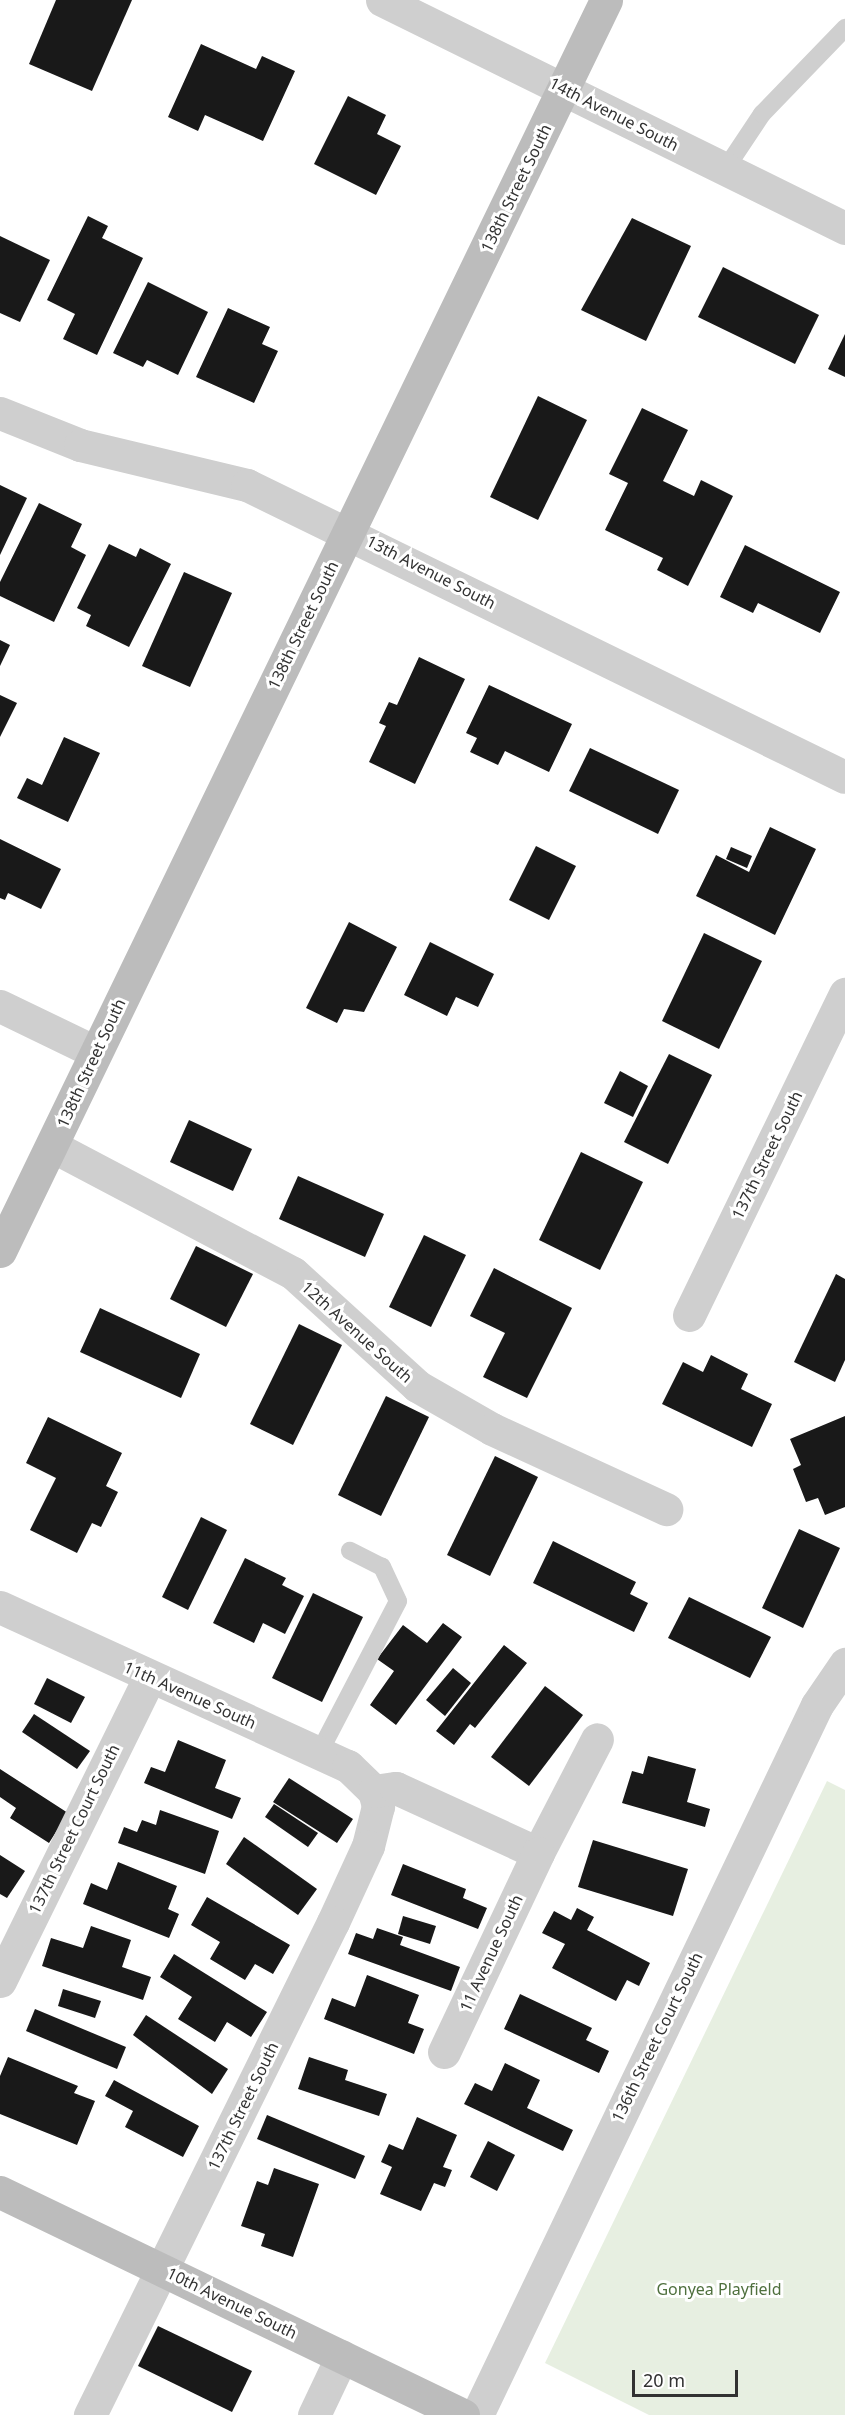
<!DOCTYPE html>
<style>
body{margin:0}
#map{position:relative;width:845px;height:2415px;overflow:hidden;background:#fff;font-family:"Noto Sans",sans-serif}
div>[style]{position:absolute}
[style*='--x']{left:calc(var(--x)*1px);top:calc(var(--y)*1px);width:calc(var(--w)*1px);rotate:calc(var(--a)*1deg)}
.green>*{inset:0;background:#e7efe1}
.building>*{inset:0;background:#191919}
.lane>*{height:18px;margin:-9px;padding:0 9px;transform-origin:9px;border-radius:9px;background:#cfcfcf}
.street>*{height:33px;margin:-16.5px;padding:0 16.5px;transform-origin:16.5px;border-radius:16.5px;background:#cfcfcf}
.secondary>*{height:33px;margin:-16.5px;padding:0 16.5px;transform-origin:16.5px;border-radius:16.5px;background:#bcbcbc}
span{translate:-50% -50%;white-space:nowrap;text-align:center;line-height:1.15;-webkit-text-stroke:6px #fff;paint-order:stroke}
.street-label{font-size:16px;color:#323232}
.park-label{font-size:16px;color:#4f703e}
.scale{position:absolute;left:632px;top:2370px;width:106px;height:27px;box-sizing:border-box;border:3px solid #323232;border-top:0;padding-left:8px;font-size:18px;line-height:21px;white-space:nowrap;color:#323232;-webkit-text-stroke:4px #fff;paint-order:stroke}
</style>
<div id="map">
<div class="green">
<i style="clip-path:polygon(827px 1781px,845px 1790px,845px 2415px,649px 2415px,545px 2363px)"></i>
</div>
<div class="building">
<i style="clip-path:polygon(56px 0,132px 0,92px 91px,29px 64px)"></i>
<i style="clip-path:polygon(201px 44px,256px 69px,262px 56px,295px 71px,263px 141px,205px 115px,198px 131px,168px 117px)"></i>
<i style="clip-path:polygon(348px 96px,386px 115px,377px 134px,401px 146px,376px 195px,314px 164px)"></i>
<i style="clip-path:polygon(88px 216px,108px 226px,102px 238px,143px 258px,97px 355px,63px 339px,75px 314px,47px 300px)"></i>
<i style="clip-path:polygon(632px 218px,691px 246px,646px 341px,581px 310px)"></i>
<i style="clip-path:polygon(0 236px,50px 260px,20px 322px,0 313px)"></i>
<i style="clip-path:polygon(723px 267px,819px 315px,795px 364px,698px 317px)"></i>
<i style="clip-path:polygon(148px 282px,208px 312px,178px 375px,147px 360px,143px 367px,113px 353px)"></i>
<i style="clip-path:polygon(228px 308px,270px 327px,262px 344px,278px 351px,254px 403px,196px 377px)"></i>
<i style="clip-path:polygon(845px 334px,845px 377px,828px 369px)"></i>
<i style="clip-path:polygon(538px 396px,587px 420px,538px 520px,490px 497px)"></i>
<i style="clip-path:polygon(642px 408px,688px 430px,663px 481px,694px 496px,701px 480px,733px 496px,688px 586px,657px 570px,663px 558px,605px 530px,628px 483px,609px 474px)"></i>
<i style="clip-path:polygon(0 485px,27px 498px,0 555px)"></i>
<i style="clip-path:polygon(39px 503px,82px 524px,71px 547px,86px 555px,54px 622px,0 596px,0 582px)"></i>
<i style="clip-path:polygon(109px 544px,136px 557px,140px 548px,171px 564px,129px 647px,86px 626px,91px 615px,77px 608px)"></i>
<i style="clip-path:polygon(745px 545px,840px 592px,820px 633px,758px 603px,753px 613px,720px 597px)"></i>
<i style="clip-path:polygon(184px 572px,232px 593px,190px 687px,142px 666px)"></i>
<i style="clip-path:polygon(0 640px,10px 645px,0 666px)"></i>
<i style="clip-path:polygon(419px 657px,465px 679px,415px 784px,369px 762px,386px 726px,379px 723px,389px 702px,397px 705px)"></i>
<i style="clip-path:polygon(489px 685px,572px 724px,549px 772px,505px 751px,498px 765px,470px 752px,477px 738px,466px 733px)"></i>
<i style="clip-path:polygon(0 695px,17px 703px,0 737px)"></i>
<i style="clip-path:polygon(64px 737px,100px 753px,68px 822px,17px 798px,27px 778px,42px 785px)"></i>
<i style="clip-path:polygon(590px 748px,679px 790px,658px 834px,569px 791px)"></i>
<i style="clip-path:polygon(770px 827px,816px 849px,775px 935px,696px 896px,716px 855px,749px 872px)"></i>
<i style="clip-path:polygon(0 839px,61px 869px,41px 909px,8px 893px,5px 900px,0 898px)"></i>
<i style="clip-path:polygon(536px 846px,576px 866px,549px 920px,509px 900px)"></i>
<i style="clip-path:polygon(731px 847px,752px 856px,747px 868px,726px 859px)"></i>
<i style="clip-path:polygon(349px 922px,397px 947px,364px 1012px,344px 1009px,337px 1023px,306px 1008px)"></i>
<i style="clip-path:polygon(704px 933px,762px 961px,719px 1049px,662px 1021px)"></i>
<i style="clip-path:polygon(430px 942px,494px 974px,478px 1007px,456px 997px,447px 1016px,404px 995px)"></i>
<i style="clip-path:polygon(669px 1054px,712px 1075px,668px 1164px,624px 1142px)"></i>
<i style="clip-path:polygon(620px 1071px,648px 1086px,633px 1117px,604px 1103px)"></i>
<i style="clip-path:polygon(189px 1120px,252px 1149px,233px 1191px,170px 1162px)"></i>
<i style="clip-path:polygon(581px 1152px,643px 1182px,600px 1270px,539px 1240px)"></i>
<i style="clip-path:polygon(298px 1176px,384px 1214px,365px 1257px,279px 1219px)"></i>
<i style="clip-path:polygon(424px 1235px,466px 1255px,431px 1327px,389px 1307px)"></i>
<i style="clip-path:polygon(196px 1246px,253px 1274px,226px 1327px,170px 1299px)"></i>
<i style="clip-path:polygon(494px 1268px,572px 1308px,527px 1398px,483px 1377px,505px 1333px,470px 1316px)"></i>
<i style="clip-path:polygon(836px 1274px,845px 1279px,845px 1360px,835px 1382px,794px 1362px)"></i>
<i style="clip-path:polygon(100px 1308px,200px 1354px,181px 1398px,80px 1352px)"></i>
<i style="clip-path:polygon(299px 1324px,342px 1345px,293px 1445px,250px 1424px)"></i>
<i style="clip-path:polygon(711px 1355px,748px 1374px,741px 1389px,772px 1404px,752px 1447px,662px 1404px,683px 1362px,703px 1372px)"></i>
<i style="clip-path:polygon(386px 1396px,429px 1417px,381px 1516px,338px 1495px)"></i>
<i style="clip-path:polygon(845px 1416px,845px 1507px,825px 1515px,818px 1498px,806px 1502px,793px 1469px,801px 1465px,790px 1439px)"></i>
<i style="clip-path:polygon(48px 1417px,122px 1453px,106px 1486px,118px 1492px,101px 1527px,92px 1523px,77px 1553px,30px 1530px,56px 1478px,26px 1463px)"></i>
<i style="clip-path:polygon(495px 1456px,538px 1477px,490px 1576px,447px 1555px)"></i>
<i style="clip-path:polygon(201px 1517px,227px 1530px,188px 1610px,162px 1597px)"></i>
<i style="clip-path:polygon(799px 1529px,840px 1548px,803px 1628px,762px 1608px)"></i>
<i style="clip-path:polygon(553px 1541px,636px 1582px,630px 1594px,648px 1603px,634px 1632px,533px 1583px)"></i>
<i style="clip-path:polygon(245px 1558px,286px 1578px,282px 1585px,304px 1596px,285px 1634px,263px 1623px,254px 1643px,213px 1623px)"></i>
<i style="clip-path:polygon(313px 1593px,363px 1617px,322px 1702px,272px 1678px)"></i>
<i style="clip-path:polygon(689px 1597px,771px 1637px,750px 1678px,668px 1638px)"></i>
<i style="clip-path:polygon(443px 1623px,462px 1637px,396px 1725px,370px 1705px,394px 1671px,377px 1659px,403px 1625px,427px 1643px)"></i>
<i style="clip-path:polygon(504px 1645px,527px 1663px,475px 1728px,470px 1724px,454px 1745px,436px 1731px)"></i>
<i style="clip-path:polygon(453px 1668px,471px 1683px,445px 1716px,426px 1700px)"></i>
<i style="clip-path:polygon(47px 1678px,85px 1697px,71px 1723px,34px 1704px)"></i>
<i style="clip-path:polygon(545px 1686px,583px 1715px,529px 1786px,491px 1757px)"></i>
<i style="clip-path:polygon(34px 1714px,90px 1751px,77px 1769px,22px 1732px)"></i>
<i style="clip-path:polygon(178px 1740px,226px 1760px,215px 1788px,241px 1798px,232px 1819px,144px 1783px,151px 1767px,165px 1772px)"></i>
<i style="clip-path:polygon(648px 1756px,696px 1769px,687px 1802px,710px 1809px,705px 1827px,622px 1803px,632px 1771px,643px 1774px)"></i>
<i style="clip-path:polygon(0 1769px,68px 1813px,49px 1843px,10px 1818px,16px 1808px,0 1797px)"></i>
<i style="clip-path:polygon(289px 1778px,353px 1819px,337px 1843px,273px 1802px)"></i>
<i style="clip-path:polygon(274px 1804px,318px 1833px,308px 1847px,265px 1817px)"></i>
<i style="clip-path:polygon(160px 1810px,219px 1831px,205px 1874px,118px 1843px,124px 1827px,137px 1832px,142px 1820px,156px 1825px)"></i>
<i style="clip-path:polygon(244px 1837px,317px 1889px,298px 1915px,226px 1864px)"></i>
<i style="clip-path:polygon(593px 1840px,688px 1869px,673px 1916px,578px 1887px)"></i>
<i style="clip-path:polygon(0 1855px,25px 1871px,7px 1898px,0 1894px)"></i>
<i style="clip-path:polygon(118px 1862px,177px 1886px,168px 1909px,179px 1914px,169px 1938px,83px 1904px,91px 1883px,107px 1890px)"></i>
<i style="clip-path:polygon(403px 1864px,466px 1889px,463px 1898px,487px 1908px,478px 1929px,391px 1895px)"></i>
<i style="clip-path:polygon(207px 1897px,290px 1945px,273px 1974px,255px 1964px,245px 1980px,210px 1959px,220px 1942px,191px 1925px)"></i>
<i style="clip-path:polygon(577px 1908px,594px 1917px,587px 1930px,650px 1963px,639px 1986px,627px 1980px,616px 2001px,552px 1968px,565px 1944px,542px 1933px,554px 1911px,571px 1920px)"></i>
<i style="clip-path:polygon(403px 1916px,436px 1926px,430px 1944px,398px 1934px)"></i>
<i style="clip-path:polygon(91px 1926px,131px 1940px,122px 1967px,151px 1977px,143px 2000px,42px 1966px,51px 1938px,83px 1948px)"></i>
<i style="clip-path:polygon(377px 1928px,403px 1937px,400px 1945px,460px 1967px,451px 1991px,348px 1954px,356px 1933px,373px 1939px)"></i>
<i style="clip-path:polygon(174px 1954px,267px 2012px,251px 2037px,227px 2022px,215px 2042px,178px 2019px,192px 1997px,160px 1977px)"></i>
<i style="clip-path:polygon(367px 1975px,419px 1995px,408px 2023px,424px 2029px,414px 2054px,324px 2019px,332px 1998px,355px 2007px)"></i>
<i style="clip-path:polygon(63px 1989px,101px 2001px,95px 2018px,58px 2006px)"></i>
<i style="clip-path:polygon(520px 1994px,592px 2028px,586px 2040px,609px 2051px,599px 2073px,504px 2029px)"></i>
<i style="clip-path:polygon(35px 2009px,126px 2047px,117px 2069px,26px 2031px)"></i>
<i style="clip-path:polygon(146px 2015px,228px 2069px,212px 2094px,133px 2035px)"></i>
<i style="clip-path:polygon(8px 2057px,78px 2086px,74px 2093px,95px 2101px,77px 2145px,0 2114px,0 2076px)"></i>
<i style="clip-path:polygon(309px 2057px,348px 2070px,345px 2080px,387px 2094px,379px 2116px,298px 2089px)"></i>
<i style="clip-path:polygon(505px 2063px,540px 2080px,527px 2108px,573px 2130px,563px 2151px,464px 2104px,475px 2083px,492px 2091px)"></i>
<i style="clip-path:polygon(114px 2080px,199px 2126px,183px 2157px,125px 2127px,133px 2111px,105px 2096px)"></i>
<i style="clip-path:polygon(267px 2115px,365px 2156px,355px 2179px,257px 2139px)"></i>
<i style="clip-path:polygon(417px 2117px,457px 2135px,443px 2167px,452px 2170px,445px 2187px,434px 2183px,421px 2211px,380px 2194px,392px 2167px,381px 2162px,389px 2144px,403px 2150px)"></i>
<i style="clip-path:polygon(488px 2141px,515px 2155px,497px 2191px,470px 2177px)"></i>
<i style="clip-path:polygon(274px 2168px,319px 2184px,293px 2257px,261px 2246px,265px 2234px,241px 2226px,257px 2181px,268px 2185px)"></i>
<i style="clip-path:polygon(158px 2326px,252px 2371px,232px 2412px,138px 2366px)"></i>
</div>
<div class="lane">
<i style="--x:724;--y:171;--w:69;--a:-56.3"></i>
<i style="--x:762;--y:114;--w:120;--a:-46"></i>
<i style="--x:319;--y:1753;--w:171;--a:-62.5"></i>
<i style="--x:398;--y:1601;--w:38;--a:-115"></i>
<i style="--x:382;--y:1567;--w:36;--a:-153"></i>
</div>
<div class="street">
<i style="--x:382;--y:0;--w:516;--a:26.22"></i>
<i style="--x:0;--y:413;--w:86;--a:21.8"></i>
<i style="--x:80;--y:445;--w:172;--a:13.5"></i>
<i style="--x:247;--y:485;--w:665;--a:26.03"></i>
<i style="--x:0;--y:1006;--w:106;--a:25.8"></i>
<i style="--x:52;--y:1146;--w:272;--a:27.8"></i>
<i style="--x:293;--y:1273;--w:168;--a:42.3"></i>
<i style="--x:417;--y:1386;--w:86;--a:29.8"></i>
<i style="--x:492;--y:1429;--w:192;--a:24.7"></i>
<i style="--x:689;--y:1315;--w:357;--a:-64.1"></i>
<i style="--x:0;--y:1607;--w:383;--a:24.6"></i>
<i style="--x:348;--y:1766;--w:36;--a:44"></i>
<i style="--x:374;--y:1791;--w:16;--a:75"></i>
<i style="--x:378;--y:1806;--w:41;--a:104"></i>
<i style="--x:368;--y:1846;--w:84;--a:114.7"></i>
<i style="--x:333;--y:1922;--w:550;--a:116.24"></i>
<i style="--x:374;--y:1791;--w:22;--a:-8"></i>
<i style="--x:396;--y:1788;--w:156;--a:24.6"></i>
<i style="--x:538;--y:1853;--w:128;--a:-62.6"></i>
<i style="--x:0;--y:1981;--w:338;--a:-63.8"></i>
<i style="--x:444;--y:2052;--w:220;--a:-64.7"></i>
<i style="--x:314;--y:2415;--w:65;--a:-64.6"></i>
<i style="--x:477;--y:2415;--w:787;--a:-64.41"></i>
<i style="--x:817;--y:1705;--w:50;--a:-55.7"></i>
</div>
<div class="secondary">
<i style="--x:0;--y:1251;--w:1390;--a:-64.15"></i>
<i style="--x:0;--y:2192;--w:514;--a:25.72"></i>
</div>
<div class="street-label">
<span style="left:614px;top:114px;rotate:27deg">14th Avenue South</span>
<span style="left:516px;top:188px;rotate:-64deg">138th Street South</span>
<span style="left:431px;top:572px;rotate:27deg">13th Avenue South</span>
<span style="left:303px;top:625px;rotate:-64deg">138th Street South</span>
<span style="left:91px;top:1063px;rotate:-65deg">138th Street South</span>
<span style="left:767px;top:1155px;rotate:-64deg">137th Street South</span>
<span style="left:357px;top:1332px;rotate:42deg">12th Avenue South</span>
<span style="left:190px;top:1695px;rotate:24deg">11th Avenue South</span>
<span style="left:74px;top:1829px;rotate:-64deg">137th Street Court South</span>
<span style="left:491px;top:1953px;rotate:-65deg">11 Avenue South</span>
<span style="left:657px;top:2037px;rotate:-64deg">136th Street Court South</span>
<span style="left:243px;top:2106px;rotate:-64deg">137th Street South</span>
<span style="left:232px;top:2303px;rotate:26deg">10th Avenue South</span>
</div>
<div class="park-label">
<span style="left:719px;top:2289px">Gonyea Playfield</span>
</div>
<div class="scale">20 m</div>
</div>
